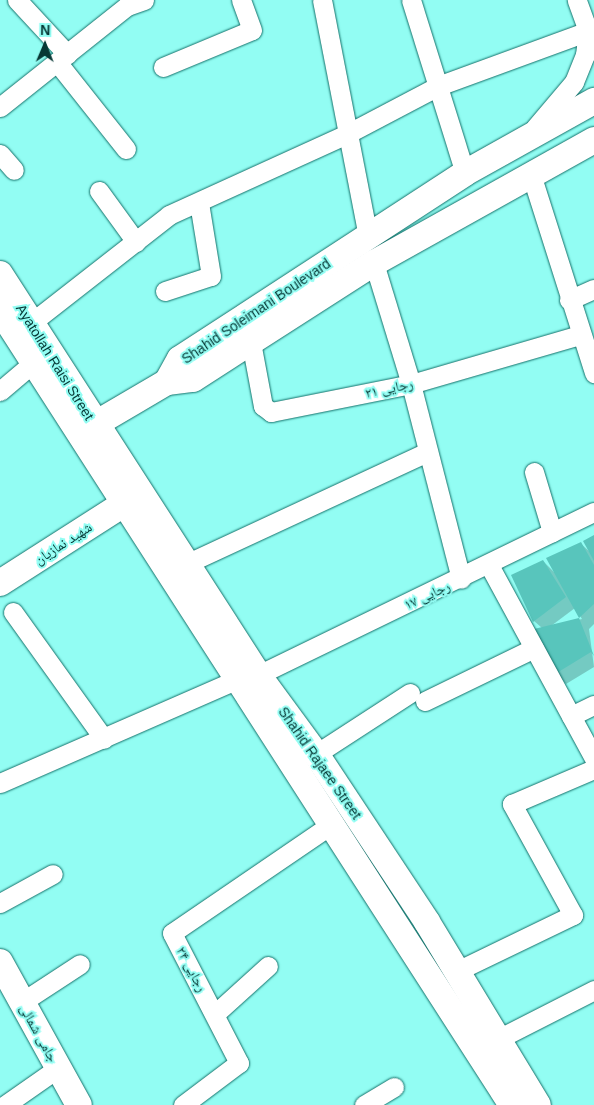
<!DOCTYPE html>
<meta charset="utf-8">
<style>
body{margin:0}
#map{position:relative;width:594px;height:1105px;overflow:hidden;background:#92fdf3;font-family:Helvetica,"Noto Naskh Arabic",sans-serif}
div>[style]{position:absolute}
[style*='--x']{left:calc(var(--x)*1px);top:calc(var(--y)*1px);width:calc(var(--w)*1px);rotate:calc(var(--a)*1deg)}
.shadow>*{inset:0;background:#0003}
.building>*{inset:0;background:#58c5bc}
.roads{filter:drop-shadow(0 0 1px #15716a) drop-shadow(0 0 1px #15716a)}
.street>*{height:19px;margin:-9.5px;padding:0 9.5px;transform-origin:9.5px;border-radius:9.5px;background:#fff}
.secondary>*{height:26px;margin:-13px;padding:0 13px;transform-origin:13px;border-radius:13px;background:#fff}
span{translate:-50% -50%;white-space:nowrap;text-align:center;line-height:1.15;-webkit-text-stroke:4px #92fdf3;paint-order:stroke}
.street-label{font-size:14px;color:#063835}
.north{position:absolute;left:20px;top:20px;width:50px;height:50px;-webkit-text-stroke:4px #92fdf3;paint-order:stroke;rotate:1deg;font-size:14px;font-weight:700;line-height:20px;text-align:center;color:#063835}
.north::after{content:'';display:block;margin:auto;width:18px;height:22px;background:#063835;clip-path:polygon(50% 0,100% 100%,50% 72%,0 100%)}
</style>
<div id="map">
<div class="shadow">
<i style="clip-path:polygon(evenodd,594px 537px,594px 624px,589px 629px,594px 667px,566px 684px,556px 673px,542px 628px,534px 621px,543px 561px,554px 572px,580px 543px,590px 552px,594px 537px,575px 608px,582px 619px,551px 626px,575px 608px)"></i>
</div>
<div class="building">
<i style="clip-path:polygon(594px 535px,594px 561px,583px 541px)"></i>
<i style="clip-path:polygon(581px 542px,594px 565px,594px 604px,579px 618px,594px 656px,591px 652px,555px 674px,530px 630px,579px 618px,546px 558px)"></i>
<i style="clip-path:polygon(543px 560px,566px 597px,533px 622px,511px 575px)"></i>
</div>
<div class="roads">
<div class="street">
<i style="--x:17;--y:0;--w:74;--a:47.2"></i>
<i style="--x:322;--y:0;--w:241;--a:79"></i>
<i style="--x:411;--y:0;--w:181;--a:72.7"></i>
<i style="--x:57;--y:62;--w:111;--a:51.6"></i>
<i style="--x:163;--y:67;--w:96;--a:-22.6"></i>
<i style="--x:252;--y:30;--w:32;--a:-110"></i>
<i style="--x:0;--y:107;--w:162;--a:-38.5"></i>
<i style="--x:127;--y:6;--w:18;--a:-19"></i>
<i style="--x:535;--y:128;--w:60;--a:-49.7"></i>
<i style="--x:574;--y:82;--w:29;--a:-68"></i>
<i style="--x:585;--y:55;--w:24;--a:-83"></i>
<i style="--x:588;--y:31;--w:33;--a:-110"></i>
<i style="--x:0;--y:154;--w:21;--a:49"></i>
<i style="--x:531;--y:174;--w:209;--a:72.4"></i>
<i style="--x:99;--y:191;--w:63;--a:54"></i>
<i style="--x:374;--y:263;--w:127;--a:73"></i>
<i style="--x:411;--y:384;--w:201;--a:75.6"></i>
<i style="--x:165;--y:291;--w:48;--a:-18.1"></i>
<i style="--x:211;--y:276;--w:74;--a:-99.3"></i>
<i style="--x:569;--y:300;--w:27;--a:-24"></i>
<i style="--x:31;--y:323;--w:175;--a:-38"></i>
<i style="--x:169;--y:215;--w:196;--a:-24.5"></i>
<i style="--x:347;--y:134;--w:103;--a:-27.8"></i>
<i style="--x:438;--y:86;--w:160;--a:-20.1"></i>
<i style="--x:251;--y:342;--w:65;--a:79.4"></i>
<i style="--x:263;--y:406;--w:10;--a:37"></i>
<i style="--x:271;--y:412;--w:143;--a:-11.3"></i>
<i style="--x:411;--y:384;--w:176;--a:-16.2"></i>
<i style="--x:0;--y:391;--w:43;--a:-40.3"></i>
<i style="--x:534;--y:472;--w:63;--a:73.3"></i>
<i style="--x:188;--y:563;--w:264;--a:-24.9"></i>
<i style="--x:489;--y:565;--w:220;--a:61.5"></i>
<i style="--x:13;--y:612;--w:156;--a:54.4"></i>
<i style="--x:258;--y:675;--w:373;--a:-25.9"></i>
<i style="--x:425;--y:701;--w:121;--a:-25.9"></i>
<i style="--x:571;--y:716;--w:25;--a:-26"></i>
<i style="--x:316;--y:754;--w:112;--a:-33"></i>
<i style="--x:0;--y:783;--w:260;--a:-23.6"></i>
<i style="--x:0;--y:903;--w:60;--a:-28.7"></i>
<i style="--x:457;--y:971;--w:129;--a:-25.8"></i>
<i style="--x:573;--y:915;--w:127;--a:-118.8"></i>
<i style="--x:512;--y:804;--w:89;--a:-23.1"></i>
<i style="--x:22;--y:1002;--w:69;--a:-33.2"></i>
<i style="--x:216;--y:1013;--w:70;--a:-42.1"></i>
<i style="--x:498;--y:1039;--w:108;--a:-27"></i>
<i style="--x:5;--y:1105;--w:65;--a:-34.9"></i>
<i style="--x:183;--y:1105;--w:70;--a:-36.9"></i>
<i style="--x:239;--y:1063;--w:146;--a:-117.3"></i>
<i style="--x:172;--y:933;--w:195;--a:-34.3"></i>
<i style="--x:364;--y:1105;--w:35;--a:-31"></i>
</div>
<div class="secondary">
<i style="--x:0;--y:274;--w:477;--a:57.2"></i>
<i style="--x:258;--y:675;--w:98;--a:53.7"></i>
<i style="--x:316;--y:754;--w:201;--a:56.5"></i>
<i style="--x:427;--y:922;--w:214;--a:58.8"></i>
<i style="--x:0;--y:310;--w:946;--a:57.22"></i>
<i style="--x:167;--y:382;--w:26;--a:-61"></i>
<i style="--x:180;--y:359;--w:340;--a:-33.1"></i>
<i style="--x:465;--y:173;--w:148;--a:-29.2"></i>
<i style="--x:80;--y:433;--w:101;--a:-30.4"></i>
<i style="--x:167;--y:382;--w:26;--a:-7"></i>
<i style="--x:193;--y:379;--w:215;--a:-32.7"></i>
<i style="--x:374;--y:263;--w:252;--a:-29.2"></i>
<i style="--x:0;--y:583;--w:148;--a:-32.6"></i>
<i style="--x:0;--y:962;--w:163;--a:61.1"></i>
</div>
</div>
<div class="street-label">
<span style="left:256px;top:311px;rotate:-34deg">Shahid Soleimani Boulevard</span>
<span style="left:55px;top:362px;rotate:58deg">Ayatollah Raisi Street</span>
<span style="left:389px;top:388px;rotate:-12deg">رجایی ۲۱</span>
<span style="left:63px;top:543px;rotate:-33deg">شهید نمازیان</span>
<span style="left:427px;top:595px;rotate:-25deg">رجایی ۱۷</span>
<span style="left:320px;top:763px;rotate:55deg">Shahid Rajaee Street</span>
<span style="left:192px;top:969px;rotate:62deg">رجایی ۲۴</span>
<span style="left:39px;top:1033px;rotate:61deg">جامی شمالی</span>
</div>
<div class="north">N</div>
</div>
